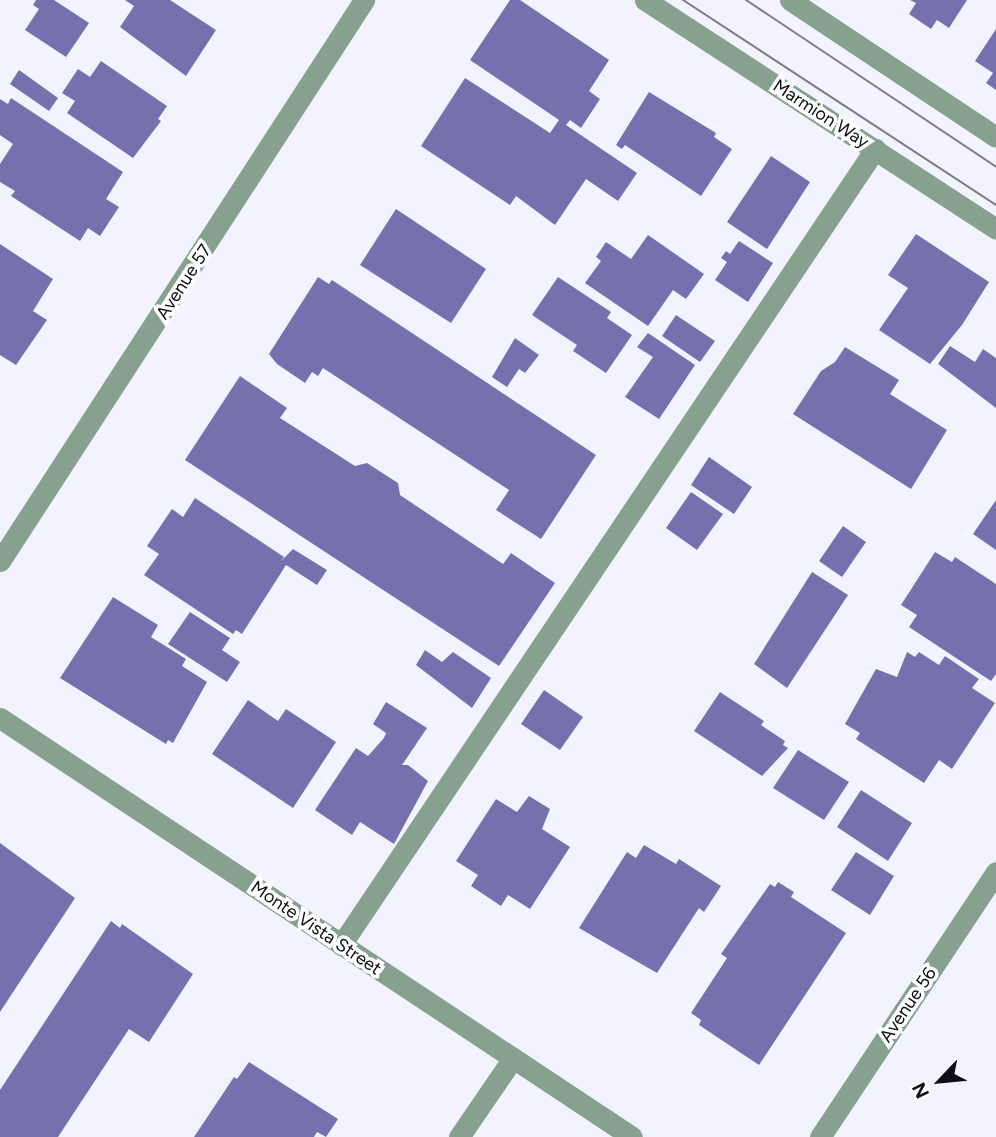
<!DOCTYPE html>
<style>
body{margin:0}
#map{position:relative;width:996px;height:1137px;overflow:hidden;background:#f3f3ff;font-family:Figtree,sans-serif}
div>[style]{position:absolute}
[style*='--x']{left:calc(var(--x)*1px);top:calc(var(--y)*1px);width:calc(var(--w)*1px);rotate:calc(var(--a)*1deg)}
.building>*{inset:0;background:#7571af}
.minor>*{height:21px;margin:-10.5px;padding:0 10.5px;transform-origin:10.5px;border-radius:10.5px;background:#86a28f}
.tram>*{height:2px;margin:-1px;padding:0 1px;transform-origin:1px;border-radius:1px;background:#7d7d86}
span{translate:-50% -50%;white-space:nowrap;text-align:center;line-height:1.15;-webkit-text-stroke:7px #fff;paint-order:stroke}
.street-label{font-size:18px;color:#0e0e14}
.north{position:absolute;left:905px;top:1046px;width:70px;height:70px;-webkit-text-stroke:5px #fff;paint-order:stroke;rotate:244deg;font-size:19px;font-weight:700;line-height:28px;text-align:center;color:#0e0e14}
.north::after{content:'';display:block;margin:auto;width:24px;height:32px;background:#0e0e14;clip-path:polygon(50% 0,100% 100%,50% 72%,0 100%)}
</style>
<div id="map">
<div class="building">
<i style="clip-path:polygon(36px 0,54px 0,89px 23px,66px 57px,25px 30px,39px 9px,33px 5px)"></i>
<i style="clip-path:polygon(125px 0,170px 0,216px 30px,186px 76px,120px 27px,134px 6px)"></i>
<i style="clip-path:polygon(510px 0,520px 0,609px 60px,589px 91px,600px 99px,581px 128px,570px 120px,566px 125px,637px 173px,618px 201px,586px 179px,555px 225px,516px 196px,510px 205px,421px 146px,465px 78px,550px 133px,559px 120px,470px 60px)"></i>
<i style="clip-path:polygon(910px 0,967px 0,949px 28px,937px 20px,931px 29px,909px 14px,916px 3px)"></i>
<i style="clip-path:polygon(996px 29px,996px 90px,986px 83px,993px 73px,975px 61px)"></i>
<i style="clip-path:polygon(101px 61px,167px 106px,158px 119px,161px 121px,133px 158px,67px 113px,75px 101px,62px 93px,78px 69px,90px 77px)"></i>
<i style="clip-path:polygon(19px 70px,58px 98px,49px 111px,10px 84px)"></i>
<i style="clip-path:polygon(649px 92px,716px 133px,714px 137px,732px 149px,701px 196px,625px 145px,622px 149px,616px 145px)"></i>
<i style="clip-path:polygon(11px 98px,123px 172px,106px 199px,119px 207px,100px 236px,88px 228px,80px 241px,11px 196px,15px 191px,0 182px,0 164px,13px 144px,0 135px,0 99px,8px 104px)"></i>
<i style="clip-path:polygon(771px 156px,810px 182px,767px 249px,727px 222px)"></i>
<i style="clip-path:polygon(396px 209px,486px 269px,451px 323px,360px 265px)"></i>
<i style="clip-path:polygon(916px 234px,989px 282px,962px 325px,930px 364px,879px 330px,908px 288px,888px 275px)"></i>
<i style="clip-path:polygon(648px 235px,704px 274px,686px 299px,673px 290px,648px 326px,585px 283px,601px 261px,596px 257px,606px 242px,631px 259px)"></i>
<i style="clip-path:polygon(739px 241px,773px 263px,748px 302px,715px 280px,727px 262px,721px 258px,726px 251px,730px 254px)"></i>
<i style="clip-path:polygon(0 244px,53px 279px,33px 311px,47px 320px,16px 365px,0 355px)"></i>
<i style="clip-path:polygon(318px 277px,329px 284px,332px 280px,596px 455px,541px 539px,496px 510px,509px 490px,323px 368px,318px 376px,312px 372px,305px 383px,277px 364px,269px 354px)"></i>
<i style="clip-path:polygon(558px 277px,611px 312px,607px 318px,632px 335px,606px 373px,573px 351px,577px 345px,532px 315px)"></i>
<i style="clip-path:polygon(676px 315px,715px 341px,700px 362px,662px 336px)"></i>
<i style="clip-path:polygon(648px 333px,695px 365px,659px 419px,625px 397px,653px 357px,637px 347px)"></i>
<i style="clip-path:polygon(515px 338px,539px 355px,525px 373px,519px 369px,507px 387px,492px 377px)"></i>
<i style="clip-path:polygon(950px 346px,975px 362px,983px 349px,996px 358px,996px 408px,938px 364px)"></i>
<i style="clip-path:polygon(845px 347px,899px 380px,890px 394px,947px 430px,911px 489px,793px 414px,821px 371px,835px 362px)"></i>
<i style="clip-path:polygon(240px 376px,287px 408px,280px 418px,355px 466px,367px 463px,398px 483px,400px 495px,503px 564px,511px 553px,555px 583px,499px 666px,185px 460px)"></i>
<i style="clip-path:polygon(709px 457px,752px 487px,734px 514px,691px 485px)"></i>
<i style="clip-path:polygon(691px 492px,723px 514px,697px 550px,666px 528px)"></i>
<i style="clip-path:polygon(195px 498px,284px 557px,281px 561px,293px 549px,327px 570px,317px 585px,286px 565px,242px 634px,236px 630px,233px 634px,144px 575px,159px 554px,147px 546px,172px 509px,183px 517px)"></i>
<i style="clip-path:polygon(996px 500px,996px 550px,973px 534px)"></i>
<i style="clip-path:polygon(843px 526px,866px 542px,842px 577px,819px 561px)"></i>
<i style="clip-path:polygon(935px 552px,952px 562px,955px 557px,996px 584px,996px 674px,991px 681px,909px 627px,917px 615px,901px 605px)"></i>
<i style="clip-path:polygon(812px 572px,848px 595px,787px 688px,754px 664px)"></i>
<i style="clip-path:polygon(113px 597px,158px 625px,151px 637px,186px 659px,182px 666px,207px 682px,173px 743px,168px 740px,166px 744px,60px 678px)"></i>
<i style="clip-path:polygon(190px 612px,230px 638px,222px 650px,240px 662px,227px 682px,168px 644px)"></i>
<i style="clip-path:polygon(425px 650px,442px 662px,453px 652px,491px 678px,472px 708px,416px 665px)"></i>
<i style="clip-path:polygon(907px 652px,915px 657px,919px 652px,939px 665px,945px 656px,979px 679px,972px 688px,995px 703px,952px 769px,939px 760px,924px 783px,856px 739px,860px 733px,845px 724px,876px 669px,897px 677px)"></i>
<i style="clip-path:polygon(544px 690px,583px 717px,560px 750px,521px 724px)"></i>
<i style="clip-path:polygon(720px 692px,764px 721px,761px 725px,785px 741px,783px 745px,788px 748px,762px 776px,694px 731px)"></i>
<i style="clip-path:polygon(248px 700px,278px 721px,286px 709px,336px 742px,293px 808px,212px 754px)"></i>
<i style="clip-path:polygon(386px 702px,427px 728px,402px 765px,408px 765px,428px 781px,394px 844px,360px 822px,352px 835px,315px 810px,356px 748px,368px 756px,384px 738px,386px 733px,373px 724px)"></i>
<i style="clip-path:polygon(798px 750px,849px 782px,824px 820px,773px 788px)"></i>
<i style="clip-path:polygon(861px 790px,912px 823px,888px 861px,837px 827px)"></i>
<i style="clip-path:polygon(529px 796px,550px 809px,542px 829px,570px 847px,530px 909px,508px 895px,501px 906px,471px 886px,478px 875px,456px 861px,496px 799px,517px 812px)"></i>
<i style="clip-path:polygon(0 843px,75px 898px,0 1012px)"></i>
<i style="clip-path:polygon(644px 845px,676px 864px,679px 859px,721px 886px,704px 912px,699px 908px,657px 973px,579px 928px,627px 852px,636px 858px)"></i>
<i style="clip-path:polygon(856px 852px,894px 876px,870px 915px,831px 890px)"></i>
<i style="clip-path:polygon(778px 882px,794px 892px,791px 897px,846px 933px,759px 1065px,699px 1025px,701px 1020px,691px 1013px,727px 958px,721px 954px,770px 884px,775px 887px)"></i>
<i style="clip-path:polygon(111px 921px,120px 928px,122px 924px,193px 974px,149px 1042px,129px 1029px,58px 1137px,0 1137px,0 1090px)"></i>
<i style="clip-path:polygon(249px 1062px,338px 1119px,326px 1137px,317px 1132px,314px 1137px,194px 1137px,234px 1077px,237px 1079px)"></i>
</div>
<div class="minor">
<i style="--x:645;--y:0;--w:419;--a:33.1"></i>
<i style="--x:790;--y:0;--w:247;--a:33.6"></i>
<i style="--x:0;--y:561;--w:669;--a:-57.02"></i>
<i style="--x:0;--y:718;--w:758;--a:33.54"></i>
<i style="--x:341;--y:945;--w:959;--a:-56.14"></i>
<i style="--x:459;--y:1137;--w:96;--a:-55.6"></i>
<i style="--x:820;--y:1137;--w:318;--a:-56.4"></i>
</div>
<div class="tram">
<i style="--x:683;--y:0;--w:374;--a:33.2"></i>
<i style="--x:746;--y:0;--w:301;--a:33.7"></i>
</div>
<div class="street-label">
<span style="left:821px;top:114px;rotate:33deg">Marmion Way</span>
<span style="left:184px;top:282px;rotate:-57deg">Avenue 57</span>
<span style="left:316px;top:928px;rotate:34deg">Monte Vista Street</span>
<span style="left:908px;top:1005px;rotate:-56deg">Avenue 56</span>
</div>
<div class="north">N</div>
</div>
